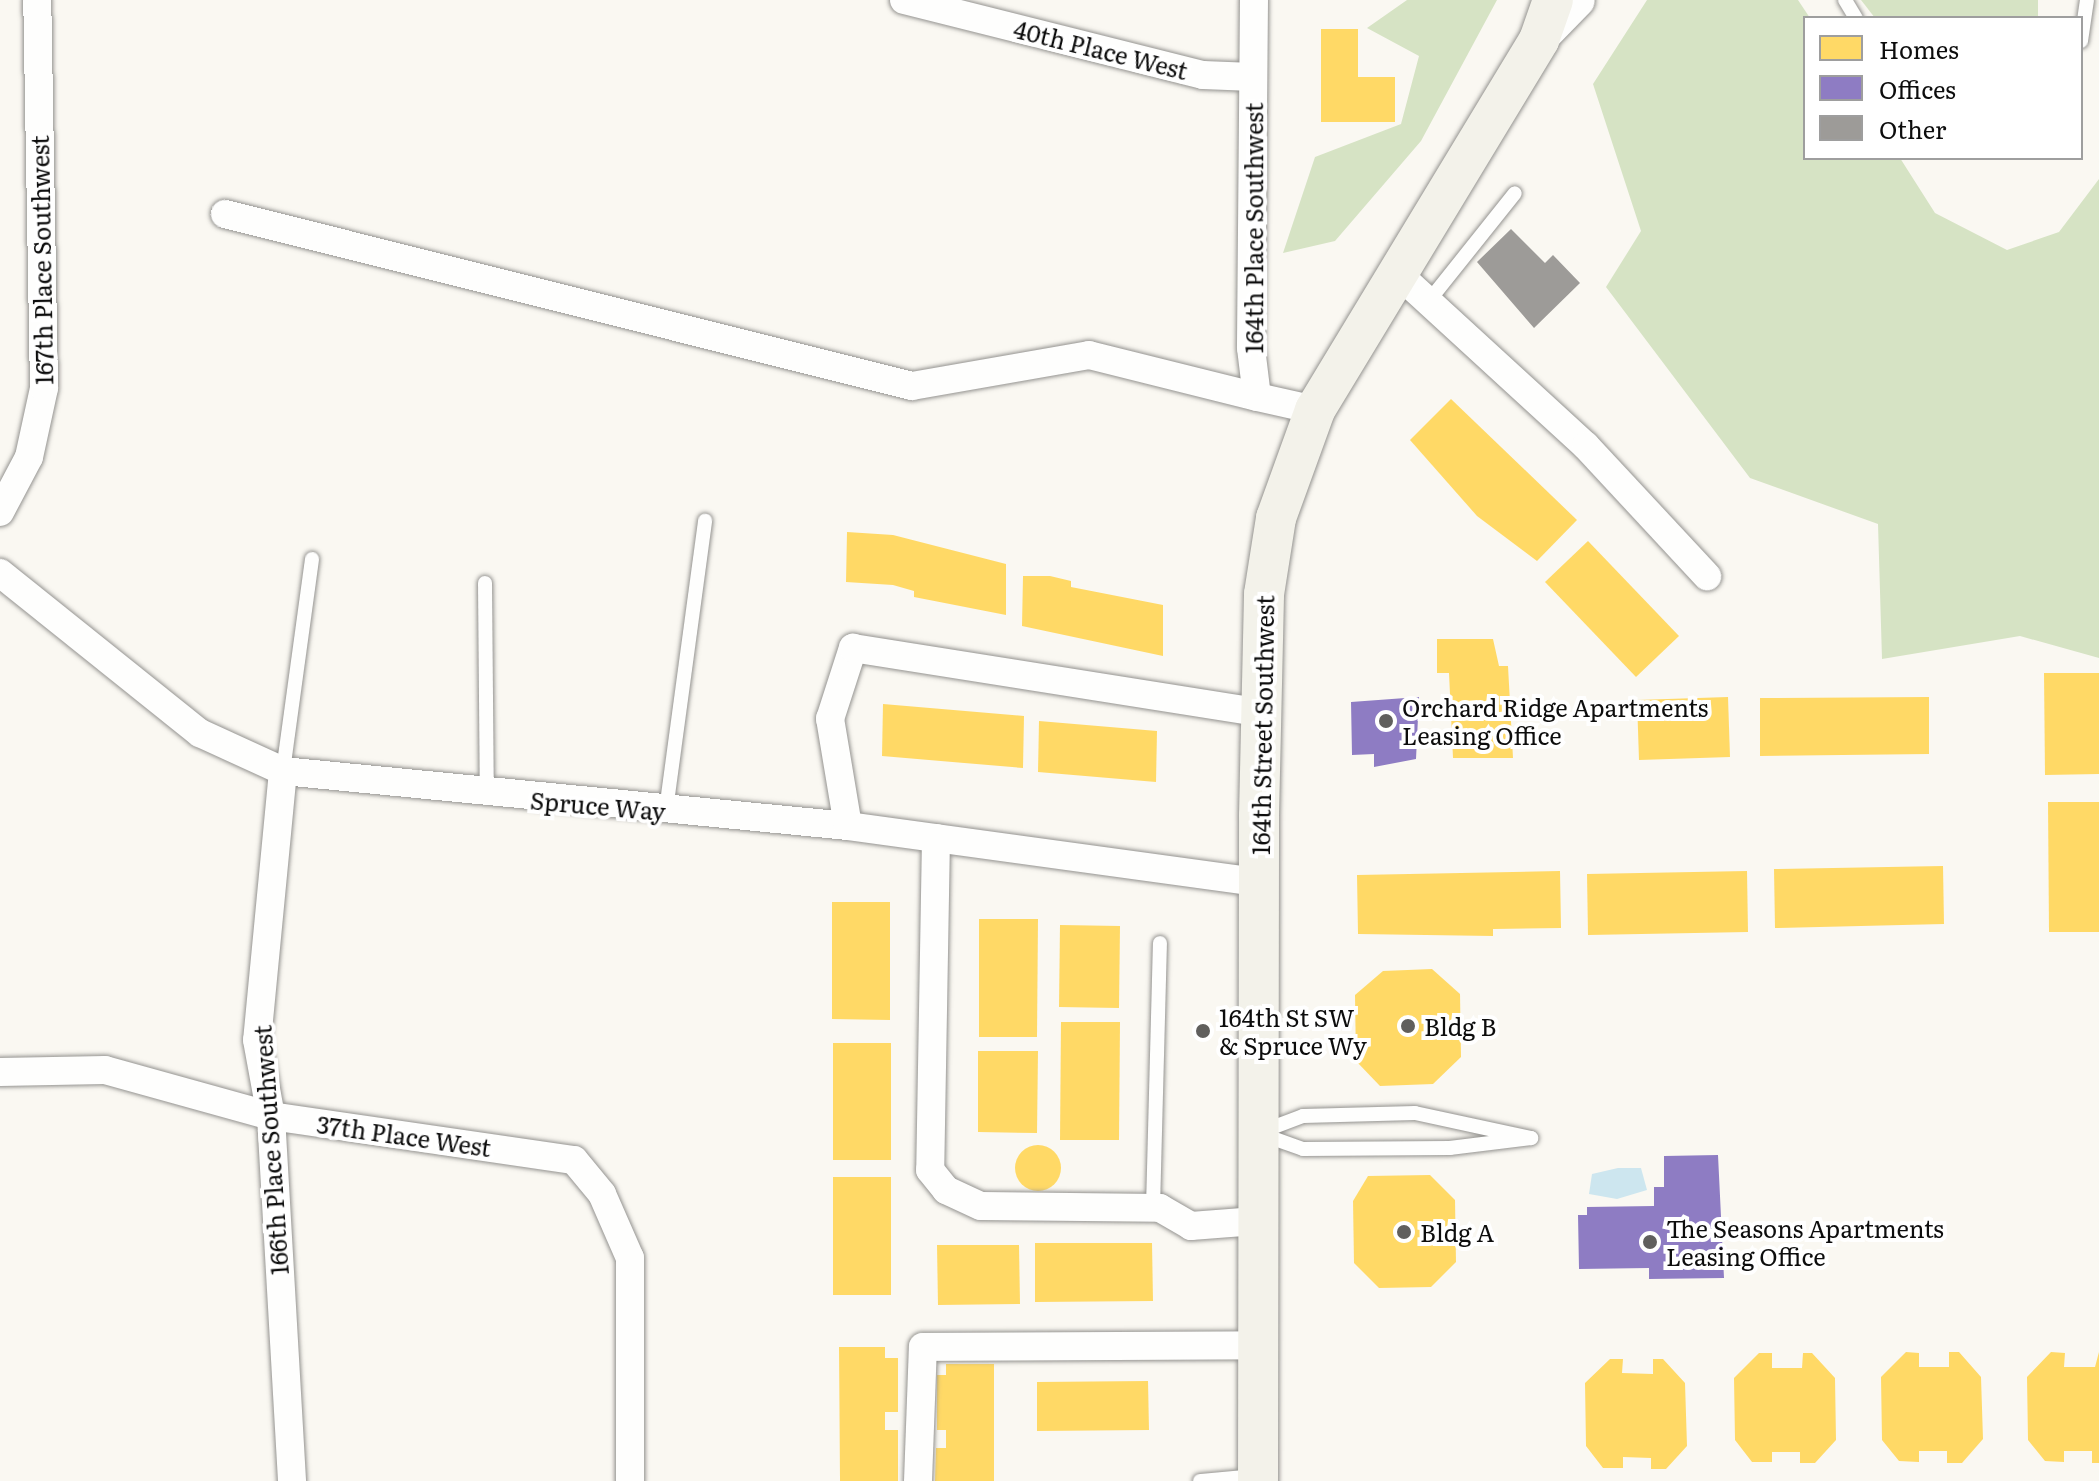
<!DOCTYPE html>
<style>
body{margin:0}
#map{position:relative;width:2099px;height:1481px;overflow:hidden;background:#faf8f2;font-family:Literata,serif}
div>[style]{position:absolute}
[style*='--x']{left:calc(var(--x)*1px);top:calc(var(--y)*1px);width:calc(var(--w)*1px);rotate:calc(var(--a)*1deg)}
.forest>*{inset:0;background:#d6e3c4}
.water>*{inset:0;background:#cde6ef}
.homes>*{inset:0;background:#ffd966}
.round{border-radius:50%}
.offices>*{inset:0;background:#8e7cc3}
.building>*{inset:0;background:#9d9b98}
.roads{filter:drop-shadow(0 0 2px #949390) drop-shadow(0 0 2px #949390)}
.service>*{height:14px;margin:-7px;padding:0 7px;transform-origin:7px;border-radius:7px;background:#fefefd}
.minor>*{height:28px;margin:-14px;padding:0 14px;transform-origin:14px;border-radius:14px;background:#fefefd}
.tertiary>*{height:34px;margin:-17px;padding:0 17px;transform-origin:17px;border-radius:17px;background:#fefefd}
.secondary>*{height:40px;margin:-20px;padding:0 20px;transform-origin:20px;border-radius:20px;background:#f3f2ea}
.dots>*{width:22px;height:22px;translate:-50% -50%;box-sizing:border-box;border:4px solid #fff;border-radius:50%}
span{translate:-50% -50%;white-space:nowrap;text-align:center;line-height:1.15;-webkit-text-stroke:8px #fff;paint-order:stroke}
.street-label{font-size:24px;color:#0d0d0d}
.poi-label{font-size:24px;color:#0d0d0d}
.left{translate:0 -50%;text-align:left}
.legend{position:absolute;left:1803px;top:16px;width:280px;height:144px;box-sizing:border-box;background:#fff;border:2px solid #9e9e9e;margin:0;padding:10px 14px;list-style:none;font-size:24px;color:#0d0d0d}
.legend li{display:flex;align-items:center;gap:16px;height:40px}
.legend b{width:40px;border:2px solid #9e9e9e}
</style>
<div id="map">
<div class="forest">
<i style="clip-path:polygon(1407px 0,1497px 0,1421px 141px,1335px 241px,1283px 253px,1315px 157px,1401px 124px,1419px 56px,1367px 28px)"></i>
<i style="clip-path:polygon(1647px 0,1798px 0,1810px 18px,1805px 158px,1900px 158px,1935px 213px,2007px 250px,2059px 232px,2099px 179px,2099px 658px,2020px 636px,1882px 659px,1878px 524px,1750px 478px,1606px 287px,1641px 231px,1593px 84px)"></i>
<i style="clip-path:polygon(1861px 0,2038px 0,2038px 18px,1875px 18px)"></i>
</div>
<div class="water">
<i style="clip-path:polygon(1618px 1168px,1641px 1168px,1647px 1190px,1617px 1199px,1589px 1194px,1592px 1174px)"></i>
</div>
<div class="homes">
<i style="clip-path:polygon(1321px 29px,1358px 29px,1358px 77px,1395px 77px,1395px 122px,1321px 122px)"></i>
<i style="clip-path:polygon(1451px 399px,1577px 520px,1537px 561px,1477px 516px,1410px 440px)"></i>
<i style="clip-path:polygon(847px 532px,893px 535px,1006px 564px,1006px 615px,914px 597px,914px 591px,893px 585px,846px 582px)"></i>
<i style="clip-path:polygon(1588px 541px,1679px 636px,1636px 677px,1545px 582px)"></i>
<i style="clip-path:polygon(1023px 576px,1050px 576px,1071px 581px,1071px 587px,1163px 605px,1163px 656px,1022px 626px)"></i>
<i style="clip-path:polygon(1437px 639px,1493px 639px,1499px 666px,1508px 666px,1513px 758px,1453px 758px,1449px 673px,1437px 673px)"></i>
<i style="clip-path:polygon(2044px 673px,2099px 673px,2099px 774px,2045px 775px)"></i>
<i style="clip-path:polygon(1728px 697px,1730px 757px,1639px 760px,1637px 700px)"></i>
<i style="clip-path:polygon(1929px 697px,1929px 754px,1760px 756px,1760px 698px)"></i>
<i style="clip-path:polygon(883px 704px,1024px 716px,1023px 768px,882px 756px)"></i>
<i style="clip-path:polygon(1039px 721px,1157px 731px,1156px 782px,1038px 772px)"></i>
<i style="clip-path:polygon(2048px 802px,2099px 802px,2099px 932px,2049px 932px)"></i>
<i style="clip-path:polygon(1943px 866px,1944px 924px,1775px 928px,1774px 869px)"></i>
<i style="clip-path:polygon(1560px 871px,1561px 928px,1493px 929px,1493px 936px,1358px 934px,1357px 875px)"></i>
<i style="clip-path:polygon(1747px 871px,1748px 932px,1588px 935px,1587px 874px)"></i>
<i style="clip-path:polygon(832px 902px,890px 902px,890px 1020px,832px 1019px)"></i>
<i style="clip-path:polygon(979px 919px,1038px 919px,1037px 1037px,979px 1037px)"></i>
<i style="clip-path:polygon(1060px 925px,1120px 926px,1119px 1008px,1059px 1007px)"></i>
<i style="clip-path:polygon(1432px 969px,1460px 994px,1461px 1057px,1433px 1084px,1380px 1086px,1356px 1061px,1355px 995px,1383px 971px)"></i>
<i style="clip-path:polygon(1061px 1022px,1120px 1022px,1119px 1140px,1060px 1140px)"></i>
<i style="clip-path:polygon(833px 1043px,891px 1043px,891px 1160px,833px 1160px)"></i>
<i style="clip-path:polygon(978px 1051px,1038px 1051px,1037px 1133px,978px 1132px)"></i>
<i class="round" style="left:1015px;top:1145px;width:46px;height:46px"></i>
<i style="clip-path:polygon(1430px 1175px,1455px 1200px,1456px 1262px,1431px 1287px,1379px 1288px,1354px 1263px,1353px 1201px,1368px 1176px)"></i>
<i style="clip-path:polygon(833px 1177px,891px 1177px,891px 1295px,833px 1295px)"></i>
<i style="clip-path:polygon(1035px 1243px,1152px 1243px,1153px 1301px,1035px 1302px)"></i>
<i style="clip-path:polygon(937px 1245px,1019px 1245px,1020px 1304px,938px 1305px)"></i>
<i style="clip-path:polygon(839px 1347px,885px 1347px,885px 1358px,898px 1358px,898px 1412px,885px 1412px,885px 1430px,898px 1430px,898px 1481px,840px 1481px)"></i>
<i style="clip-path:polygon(1906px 1352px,1919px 1353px,1919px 1367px,1949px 1367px,1949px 1352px,1959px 1352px,1981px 1377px,1983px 1439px,1962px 1463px,1947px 1463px,1947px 1451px,1919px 1451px,1919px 1462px,1899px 1461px,1882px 1440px,1881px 1377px)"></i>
<i style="clip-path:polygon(2051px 1352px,2065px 1353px,2064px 1367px,2095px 1367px,2099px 1352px,2099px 1463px,2092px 1463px,2092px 1451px,2064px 1451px,2064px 1462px,2045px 1461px,2028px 1440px,2027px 1377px)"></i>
<i style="clip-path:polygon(1759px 1353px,1772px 1353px,1772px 1368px,1802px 1368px,1803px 1353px,1812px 1353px,1835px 1378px,1836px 1440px,1815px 1463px,1800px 1463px,1800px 1452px,1772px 1452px,1772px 1462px,1752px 1462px,1735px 1440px,1734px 1378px)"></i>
<i style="clip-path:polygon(1610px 1359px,1623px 1359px,1622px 1373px,1653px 1374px,1653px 1359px,1663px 1359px,1685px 1383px,1687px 1446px,1666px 1469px,1651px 1469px,1651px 1458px,1623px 1457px,1623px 1468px,1603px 1468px,1586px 1446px,1585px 1383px)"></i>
<i style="clip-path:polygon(946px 1364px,994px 1364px,994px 1481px,935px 1481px,936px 1448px,946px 1448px,946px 1430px,937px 1430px,937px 1375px,946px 1375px)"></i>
<i style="clip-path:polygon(1148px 1381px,1149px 1430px,1037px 1431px,1037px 1382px)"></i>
</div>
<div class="offices">
<i style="clip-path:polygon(1419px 697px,1416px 759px,1374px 767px,1374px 754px,1352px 755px,1351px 702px)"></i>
<i style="clip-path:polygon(1718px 1155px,1724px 1278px,1649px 1279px,1649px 1268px,1579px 1269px,1578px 1215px,1587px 1215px,1587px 1207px,1654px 1206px,1654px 1187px,1664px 1187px,1664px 1156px)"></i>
</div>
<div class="building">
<i style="clip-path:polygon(1511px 229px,1545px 263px,1553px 255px,1580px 283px,1534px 328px,1477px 262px)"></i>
</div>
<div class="roads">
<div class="service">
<i style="--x:1845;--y:0;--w:21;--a:59"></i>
<i style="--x:2081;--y:41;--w:41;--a:-81.7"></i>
<i style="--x:1428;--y:302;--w:139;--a:-51.4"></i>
<i style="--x:485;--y:583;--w:211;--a:89.5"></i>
<i style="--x:283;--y:771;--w:214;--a:-82.2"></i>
<i style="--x:666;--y:810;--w:292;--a:-82.3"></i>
<i style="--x:1415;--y:1113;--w:119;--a:12.2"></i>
<i style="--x:1531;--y:1138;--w:82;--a:173"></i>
<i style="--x:1450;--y:1148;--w:147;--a:179.6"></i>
<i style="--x:1303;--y:1149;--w:48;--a:-160.4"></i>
<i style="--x:1258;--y:1133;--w:48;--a:-20.7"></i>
<i style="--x:1303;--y:1116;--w:112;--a:-1.5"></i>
<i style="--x:1153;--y:1208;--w:265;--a:-88.5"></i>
<i style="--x:1200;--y:1481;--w:54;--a:-5.3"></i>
</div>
<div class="minor">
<i style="--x:904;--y:0;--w:308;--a:14.1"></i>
<i style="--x:1203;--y:75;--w:50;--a:2.3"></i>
<i style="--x:1254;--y:0;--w:348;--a:90.5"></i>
<i style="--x:1251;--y:348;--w:49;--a:83"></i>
<i style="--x:1257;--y:397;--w:59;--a:12.6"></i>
<i style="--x:225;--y:214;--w:708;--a:14.06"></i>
<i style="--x:912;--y:386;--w:180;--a:-9.9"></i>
<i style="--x:1089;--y:355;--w:173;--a:14"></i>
<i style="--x:1395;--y:271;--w:259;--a:42.5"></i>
<i style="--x:1586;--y:446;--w:178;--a:47.1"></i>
<i style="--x:0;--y:512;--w:62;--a:-62.2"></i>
<i style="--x:29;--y:457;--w:71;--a:-77.7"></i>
<i style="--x:44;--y:388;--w:388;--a:-91"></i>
<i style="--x:0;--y:573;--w:256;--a:38.7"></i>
<i style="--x:200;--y:733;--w:91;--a:24.6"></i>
<i style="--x:283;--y:771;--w:568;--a:5.56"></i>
<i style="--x:848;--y:826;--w:414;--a:7.8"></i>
<i style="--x:283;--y:771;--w:270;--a:95.5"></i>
<i style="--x:257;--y:1040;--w:77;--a:79.6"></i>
<i style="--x:271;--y:1116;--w:366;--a:86.7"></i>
<i style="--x:848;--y:826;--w:109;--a:-99.5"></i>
<i style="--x:830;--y:719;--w:75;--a:-72.1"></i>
<i style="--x:853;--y:648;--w:414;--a:9"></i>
<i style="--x:936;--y:838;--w:332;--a:91"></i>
<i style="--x:930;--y:1170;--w:26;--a:51"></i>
<i style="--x:946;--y:1190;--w:38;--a:25"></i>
<i style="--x:981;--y:1206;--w:179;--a:0.6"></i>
<i style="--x:1160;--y:1208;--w:36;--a:30"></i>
<i style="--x:1191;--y:1226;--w:65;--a:-4.4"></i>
<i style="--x:0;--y:1072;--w:105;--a:-1.1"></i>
<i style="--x:105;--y:1070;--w:172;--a:15.5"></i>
<i style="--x:271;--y:1116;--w:306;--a:8.3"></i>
<i style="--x:574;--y:1160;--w:44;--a:50.5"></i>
<i style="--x:602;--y:1194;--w:70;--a:66.4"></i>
<i style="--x:630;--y:1258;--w:223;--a:90"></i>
<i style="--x:918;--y:1481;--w:134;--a:-87.9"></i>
<i style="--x:923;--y:1347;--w:334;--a:-0.3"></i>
</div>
<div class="tertiary">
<i style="--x:1540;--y:39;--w:54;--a:-45.7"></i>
</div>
<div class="secondary">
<i style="--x:1258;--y:1481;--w:665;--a:-89.91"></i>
<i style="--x:1259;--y:816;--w:222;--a:-88.7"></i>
<i style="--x:1264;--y:594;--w:77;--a:-81"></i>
<i style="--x:1276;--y:518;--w:115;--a:-70.1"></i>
<i style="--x:1315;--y:410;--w:433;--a:-58.8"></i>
<i style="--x:1539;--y:40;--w:42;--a:-70.7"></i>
</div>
</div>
<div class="dots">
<i style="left:1386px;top:721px;background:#605f5d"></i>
<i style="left:1408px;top:1026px;background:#605f5d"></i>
<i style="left:1203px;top:1031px;background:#605f5d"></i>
<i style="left:1404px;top:1232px;background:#605f5d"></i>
<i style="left:1650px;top:1242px;background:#605f5d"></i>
</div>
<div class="street-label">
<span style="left:1101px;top:49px;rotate:14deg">40th Place West</span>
<span style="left:1253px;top:228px;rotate:-90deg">164th Place Southwest</span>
<span style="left:41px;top:260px;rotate:-91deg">167th Place Southwest</span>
<span style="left:1262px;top:725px;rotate:-89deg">164th Street Southwest</span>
<span style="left:598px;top:805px;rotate:5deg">Spruce Way</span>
<span style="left:404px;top:1135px;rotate:8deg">37th Place West</span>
<span style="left:270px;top:1150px;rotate:-94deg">166th Place Southwest</span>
</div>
<div class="poi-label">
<span class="left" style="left:1402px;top:721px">Orchard Ridge Apartments<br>Leasing Office</span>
<span class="left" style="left:1219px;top:1031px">164th St SW<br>&amp; Spruce Wy</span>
<span class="left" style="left:1424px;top:1026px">Bldg B</span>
<span class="left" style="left:1666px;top:1242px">The Seasons Apartments<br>Leasing Office</span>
<span class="left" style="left:1420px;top:1232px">Bldg A</span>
</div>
<ul class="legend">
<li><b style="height:22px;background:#ffd966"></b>Homes</li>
<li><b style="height:22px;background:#8e7cc3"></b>Offices</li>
<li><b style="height:22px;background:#9d9b98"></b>Other</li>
</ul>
</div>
